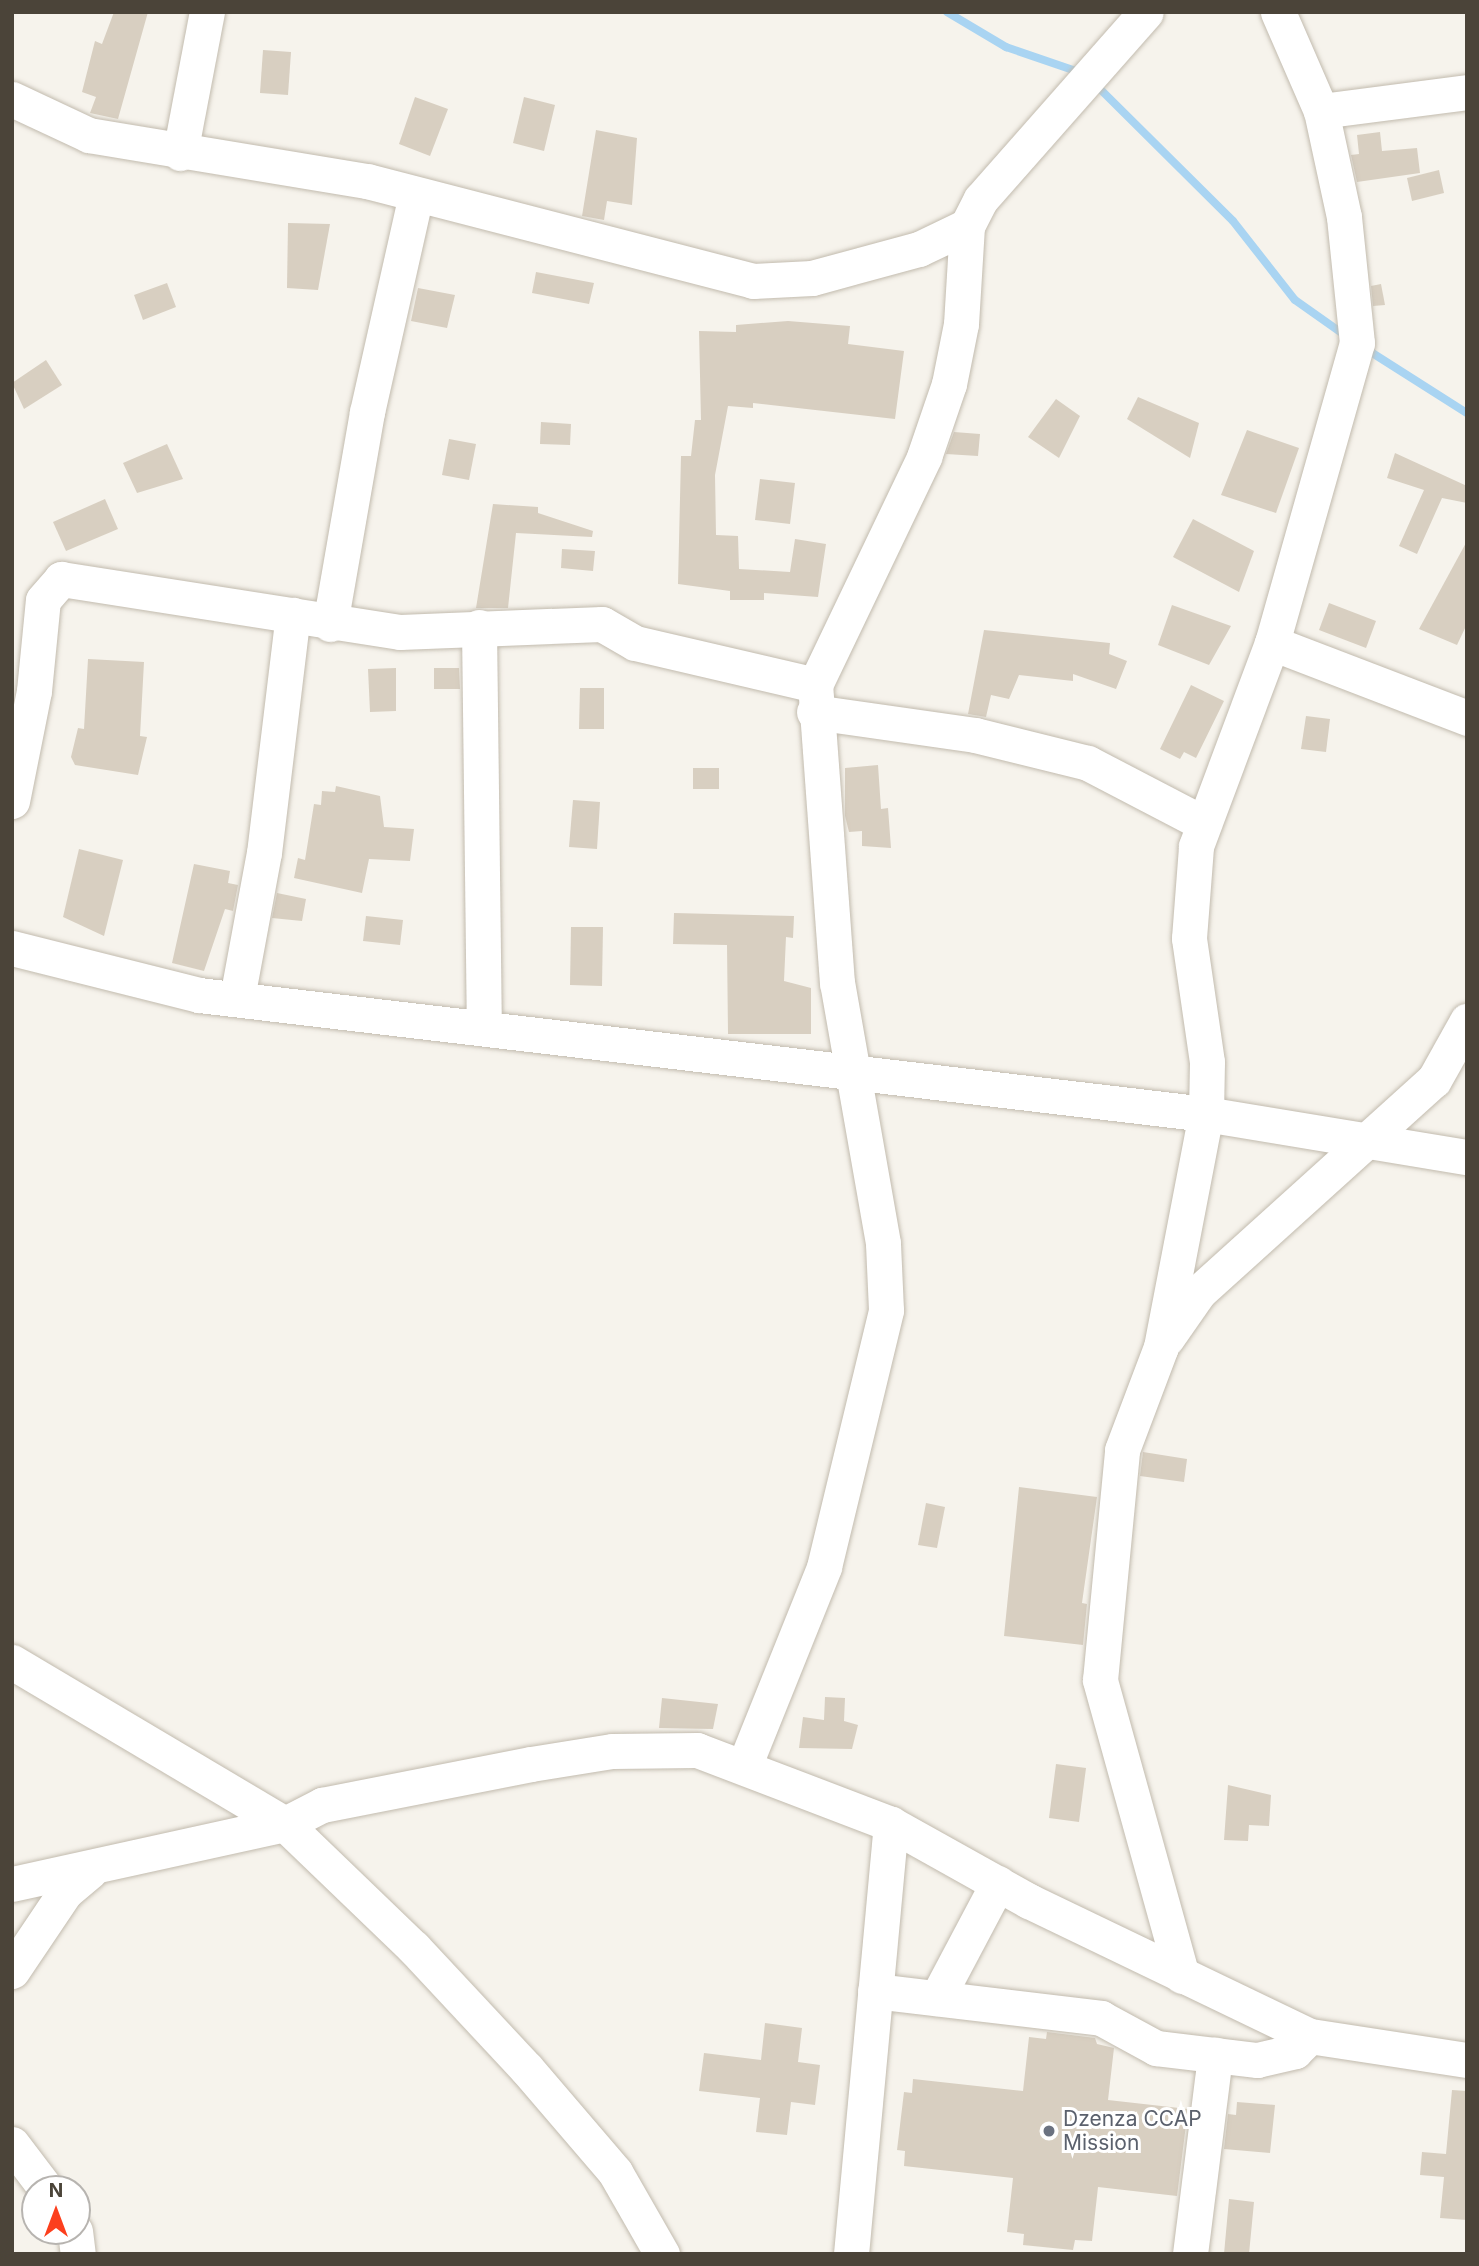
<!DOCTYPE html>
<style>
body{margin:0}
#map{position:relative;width:1479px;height:2266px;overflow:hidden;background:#f6f3ec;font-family:Inter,sans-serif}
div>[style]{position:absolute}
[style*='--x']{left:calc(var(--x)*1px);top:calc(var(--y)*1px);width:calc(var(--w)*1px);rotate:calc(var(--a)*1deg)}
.stream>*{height:8px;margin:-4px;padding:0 4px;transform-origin:4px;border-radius:4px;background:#a9d4f2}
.building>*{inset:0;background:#d8cfc1}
.roads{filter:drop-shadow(0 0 2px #c2bbae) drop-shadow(0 0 2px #c2bbae)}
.minor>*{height:35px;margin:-17.5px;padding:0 17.5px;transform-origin:17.5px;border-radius:17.5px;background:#fff}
.dots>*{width:19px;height:19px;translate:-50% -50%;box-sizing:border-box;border:4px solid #fff;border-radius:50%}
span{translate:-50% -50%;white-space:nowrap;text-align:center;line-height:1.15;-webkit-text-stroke:6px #fff;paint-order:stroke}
.worship-label{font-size:21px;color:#5b616d}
.left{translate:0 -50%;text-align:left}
.frame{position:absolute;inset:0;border:14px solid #4b4439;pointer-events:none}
.north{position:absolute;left:21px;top:2175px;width:70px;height:70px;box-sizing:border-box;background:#fff;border:2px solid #b7b4b0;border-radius:50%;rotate:0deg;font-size:19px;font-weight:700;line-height:28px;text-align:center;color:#4b4439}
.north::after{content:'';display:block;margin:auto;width:24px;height:32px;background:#fc3f1d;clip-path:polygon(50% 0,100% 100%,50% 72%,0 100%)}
</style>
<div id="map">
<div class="stream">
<i style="--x:947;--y:12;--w:69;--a:30.7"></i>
<i style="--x:1006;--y:47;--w:77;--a:18.9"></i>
<i style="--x:1095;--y:84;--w:194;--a:44.8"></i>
<i style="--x:1233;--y:221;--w:100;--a:51.9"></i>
<i style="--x:1295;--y:300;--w:62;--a:35.2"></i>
<i style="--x:1366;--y:349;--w:120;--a:32.4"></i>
</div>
<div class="building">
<i style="clip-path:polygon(114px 12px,148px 12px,118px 119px,90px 113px,96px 97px,82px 92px,95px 41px,102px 44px)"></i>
<i style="clip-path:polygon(263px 50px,291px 52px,288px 95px,260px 93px)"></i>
<i style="clip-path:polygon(415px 97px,448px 109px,430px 156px,399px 144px)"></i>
<i style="clip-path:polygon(524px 97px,555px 105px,544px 151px,513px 143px)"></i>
<i style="clip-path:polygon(596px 130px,637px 138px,632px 205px,607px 201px,604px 220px,582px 216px)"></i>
<i style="clip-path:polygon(1380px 132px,1382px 151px,1417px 148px,1420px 173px,1357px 182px,1351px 155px,1359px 154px,1357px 135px)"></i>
<i style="clip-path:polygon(1439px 170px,1444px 193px,1412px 201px,1407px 178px)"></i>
<i style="clip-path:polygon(288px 223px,330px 224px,318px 290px,287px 288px)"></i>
<i style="clip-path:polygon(536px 272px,594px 283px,589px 304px,532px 293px)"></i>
<i style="clip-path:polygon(167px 283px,176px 307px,143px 320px,134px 295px)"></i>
<i style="clip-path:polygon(1381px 284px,1385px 305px,1373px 306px,1371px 286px)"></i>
<i style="clip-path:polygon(418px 288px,455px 295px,447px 328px,411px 321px)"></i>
<i style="clip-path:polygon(788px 321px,850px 326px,848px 344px,904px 351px,895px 419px,753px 403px,753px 408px,728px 406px,715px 475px,716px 535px,738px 536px,739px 569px,790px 572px,795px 539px,826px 544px,818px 597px,764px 593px,764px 600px,730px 600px,730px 591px,678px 584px,681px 456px,691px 456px,695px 420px,701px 420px,699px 331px,736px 332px,736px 325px)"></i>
<i style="clip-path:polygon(46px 360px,62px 385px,24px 409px,12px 383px)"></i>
<i style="clip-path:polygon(1138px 397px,1199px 423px,1190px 458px,1127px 419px)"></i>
<i style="clip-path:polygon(1056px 399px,1080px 416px,1059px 458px,1028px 437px)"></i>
<i style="clip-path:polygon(541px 422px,571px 424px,570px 445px,540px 444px)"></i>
<i style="clip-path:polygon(1247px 430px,1299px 448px,1276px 513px,1221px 495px)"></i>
<i style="clip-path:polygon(954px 432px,980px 434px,978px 456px,946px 454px)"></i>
<i style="clip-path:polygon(449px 439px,476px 444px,469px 480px,442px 475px)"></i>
<i style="clip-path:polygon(167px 444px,183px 479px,137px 493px,123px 463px)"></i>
<i style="clip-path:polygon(1395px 453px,1467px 486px,1467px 503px,1442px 498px,1417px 554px,1399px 546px,1424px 490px,1387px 478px)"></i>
<i style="clip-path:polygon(760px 479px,795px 483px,790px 524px,755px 520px)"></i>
<i style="clip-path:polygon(105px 499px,118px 529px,66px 551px,53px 522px)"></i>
<i style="clip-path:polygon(493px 504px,538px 507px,538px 513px,593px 531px,592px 537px,516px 533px,508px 608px,476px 608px)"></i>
<i style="clip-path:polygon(1193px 519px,1254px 551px,1239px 592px,1173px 557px)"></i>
<i style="clip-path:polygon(1467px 541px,1467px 624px,1457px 645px,1419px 629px)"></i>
<i style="clip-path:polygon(562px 549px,595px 551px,593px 571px,561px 568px)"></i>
<i style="clip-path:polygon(1329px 603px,1376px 621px,1366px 648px,1319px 630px)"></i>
<i style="clip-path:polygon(1172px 605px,1231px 626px,1209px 665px,1158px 645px)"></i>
<i style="clip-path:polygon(984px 630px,1110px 643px,1109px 654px,1127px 661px,1116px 689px,1073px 674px,1073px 681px,1019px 675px,1009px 699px,991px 695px,986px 717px,968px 714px)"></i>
<i style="clip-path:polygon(88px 659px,144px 662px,140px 736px,147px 737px,138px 775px,75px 765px,71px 757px,78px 728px,84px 729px)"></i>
<i style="clip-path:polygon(396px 668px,396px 711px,370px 712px,368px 669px)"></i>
<i style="clip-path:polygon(434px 668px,459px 668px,460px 689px,434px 689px)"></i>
<i style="clip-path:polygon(1191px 685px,1224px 701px,1196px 758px,1184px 752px,1180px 759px,1160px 749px)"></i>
<i style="clip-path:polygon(580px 688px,604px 688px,604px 729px,579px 729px)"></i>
<i style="clip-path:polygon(1306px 716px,1330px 719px,1326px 752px,1301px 749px)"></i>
<i style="clip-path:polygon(878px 765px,881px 809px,888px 808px,891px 848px,862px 846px,862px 831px,849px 832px,845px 816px,845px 768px)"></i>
<i style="clip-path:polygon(693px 768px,719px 768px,719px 789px,693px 789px)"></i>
<i style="clip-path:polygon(336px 786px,380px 796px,384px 827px,414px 829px,410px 861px,369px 859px,362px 893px,294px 878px,298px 858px,305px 860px,314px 804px,321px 805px,322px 791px,335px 792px)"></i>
<i style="clip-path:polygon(573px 800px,600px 802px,597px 849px,569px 847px)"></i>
<i style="clip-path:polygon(79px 849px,123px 860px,104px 936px,63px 917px)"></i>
<i style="clip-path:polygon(194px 864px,230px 871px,228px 883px,238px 885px,233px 911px,225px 909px,204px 971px,172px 963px)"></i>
<i style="clip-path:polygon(277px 893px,306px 899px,302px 921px,272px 918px)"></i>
<i style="clip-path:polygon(674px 913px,794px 916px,793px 938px,786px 937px,784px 981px,811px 988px,811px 1034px,728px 1034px,727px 945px,673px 944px)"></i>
<i style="clip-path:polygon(366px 916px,403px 920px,400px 945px,363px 941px)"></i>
<i style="clip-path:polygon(571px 927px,603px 927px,602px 986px,570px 985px)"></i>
<i style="clip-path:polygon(1143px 1452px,1187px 1459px,1184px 1482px,1140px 1476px)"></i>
<i style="clip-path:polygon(1019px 1487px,1097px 1497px,1082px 1603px,1087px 1604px,1083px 1645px,1004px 1636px)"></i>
<i style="clip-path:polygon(926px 1503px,945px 1507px,937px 1548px,918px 1545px)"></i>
<i style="clip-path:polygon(825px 1697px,845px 1698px,844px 1721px,858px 1725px,852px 1749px,799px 1748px,803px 1717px,824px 1720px)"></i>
<i style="clip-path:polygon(662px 1698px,718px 1704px,713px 1729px,659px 1728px)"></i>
<i style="clip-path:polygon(1056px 1764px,1086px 1768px,1079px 1822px,1049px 1818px)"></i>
<i style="clip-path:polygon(1228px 1785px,1271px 1795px,1269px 1826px,1249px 1825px,1248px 1841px,1224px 1840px)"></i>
<i style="clip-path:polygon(765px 2023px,802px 2028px,798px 2062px,820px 2065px,815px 2105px,791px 2102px,787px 2135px,756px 2132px,760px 2098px,699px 2091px,704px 2053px,761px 2060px)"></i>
<i style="clip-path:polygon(1047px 2032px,1095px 2038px,1097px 2044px,1114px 2048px,1108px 2100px,1188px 2109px,1177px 2196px,1098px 2187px,1092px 2241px,1075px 2240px,1073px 2250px,1023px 2245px,1024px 2234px,1007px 2232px,1013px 2178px,904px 2166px,905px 2151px,897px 2150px,904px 2092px,912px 2093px,913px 2079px,1023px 2091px,1029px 2037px,1046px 2039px)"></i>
<i style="clip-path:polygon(1452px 2090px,1467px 2091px,1467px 2220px,1440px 2218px,1444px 2177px,1420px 2175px,1422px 2152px,1446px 2154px)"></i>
<i style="clip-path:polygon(1237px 2102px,1275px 2105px,1270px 2153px,1224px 2149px,1228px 2114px,1236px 2115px)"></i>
<i style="clip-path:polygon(1229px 2199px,1254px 2202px,1249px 2254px,1224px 2254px)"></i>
</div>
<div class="roads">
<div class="minor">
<i style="--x:12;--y:99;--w:85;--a:25.1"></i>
<i style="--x:89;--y:135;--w:282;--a:9.4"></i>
<i style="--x:367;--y:181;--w:399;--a:14.5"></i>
<i style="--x:753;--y:281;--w:59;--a:-2.9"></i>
<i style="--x:812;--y:278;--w:111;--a:-15.2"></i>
<i style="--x:919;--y:249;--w:53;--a:-25.6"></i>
<i style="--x:1321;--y:111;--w:147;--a:-7.4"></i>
<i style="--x:180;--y:153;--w:144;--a:-79.2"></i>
<i style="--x:330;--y:624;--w:215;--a:-80.1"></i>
<i style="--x:367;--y:412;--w:222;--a:-77.3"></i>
<i style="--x:479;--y:627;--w:399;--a:89.3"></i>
<i style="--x:1272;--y:643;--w:209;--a:21"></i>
<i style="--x:814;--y:712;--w:163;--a:8.1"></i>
<i style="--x:975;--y:735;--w:116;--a:13.9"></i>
<i style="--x:1088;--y:763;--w:130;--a:27.6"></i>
<i style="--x:12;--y:801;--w:112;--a:-78.7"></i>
<i style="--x:34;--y:691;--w:91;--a:-84.4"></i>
<i style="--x:43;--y:600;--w:28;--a:-49"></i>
<i style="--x:61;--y:579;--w:343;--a:8.9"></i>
<i style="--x:400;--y:632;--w:202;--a:-2.3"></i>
<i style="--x:602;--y:624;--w:38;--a:30"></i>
<i style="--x:635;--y:643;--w:185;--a:13.1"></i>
<i style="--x:12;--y:948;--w:193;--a:14.1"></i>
<i style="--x:199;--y:995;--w:1014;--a:6.74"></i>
<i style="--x:1206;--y:1114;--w:265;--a:9.4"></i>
<i style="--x:237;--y:998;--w:147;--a:-79.5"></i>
<i style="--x:264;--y:853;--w:240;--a:-83.1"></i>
<i style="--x:1167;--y:1338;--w:56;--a:-55.2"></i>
<i style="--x:1199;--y:1292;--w:316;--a:-42.1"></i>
<i style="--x:1434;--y:1080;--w:68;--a:-60.8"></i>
<i style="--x:12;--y:1662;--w:317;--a:30.7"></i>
<i style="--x:285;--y:1824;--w:179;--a:43.9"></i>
<i style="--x:414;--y:1948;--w:164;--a:47"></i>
<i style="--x:526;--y:2068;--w:137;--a:49.4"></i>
<i style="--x:615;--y:2172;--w:95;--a:60.2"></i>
<i style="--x:745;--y:1764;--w:212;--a:-68.1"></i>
<i style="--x:824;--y:1567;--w:264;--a:-76.4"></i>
<i style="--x:886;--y:1310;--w:67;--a:-92.6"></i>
<i style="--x:883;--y:1243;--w:264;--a:-100"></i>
<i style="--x:837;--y:983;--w:299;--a:-94.2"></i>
<i style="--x:815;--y:685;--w:253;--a:-64.4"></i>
<i style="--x:924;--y:457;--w:77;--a:-71.1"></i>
<i style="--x:949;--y:384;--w:61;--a:-78.7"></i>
<i style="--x:961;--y:324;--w:98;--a:-86.5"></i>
<i style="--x:967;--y:226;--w:30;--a:-63"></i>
<i style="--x:981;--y:199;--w:249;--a:-48.6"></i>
<i style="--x:12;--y:1884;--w:280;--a:-12.4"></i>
<i style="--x:285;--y:1824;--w:42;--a:-27.2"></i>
<i style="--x:322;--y:1805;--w:213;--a:-11.1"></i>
<i style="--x:531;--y:1764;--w:82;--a:-9.1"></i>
<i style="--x:612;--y:1751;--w:85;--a:-0.7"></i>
<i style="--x:697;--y:1750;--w:208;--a:20.9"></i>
<i style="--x:891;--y:1824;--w:158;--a:29.2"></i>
<i style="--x:1029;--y:1901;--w:312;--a:25.7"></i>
<i style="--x:1310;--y:2036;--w:159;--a:8.7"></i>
<i style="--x:12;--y:1971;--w:95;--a:-56.1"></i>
<i style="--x:65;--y:1892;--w:33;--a:-40"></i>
<i style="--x:1182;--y:1976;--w:307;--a:-105.5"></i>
<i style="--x:1100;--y:1680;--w:231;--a:-84.5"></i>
<i style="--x:1122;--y:1450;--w:110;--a:-69.3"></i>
<i style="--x:1161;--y:1347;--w:237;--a:-79.1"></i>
<i style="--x:1206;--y:1114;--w:52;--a:-88.9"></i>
<i style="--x:1207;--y:1062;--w:125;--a:-98.3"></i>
<i style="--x:1189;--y:938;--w:92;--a:-85.6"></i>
<i style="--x:1196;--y:846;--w:217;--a:-69.5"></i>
<i style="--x:1272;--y:643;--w:312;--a:-74.2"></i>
<i style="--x:1357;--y:343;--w:127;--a:-95.9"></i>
<i style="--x:1344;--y:217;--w:108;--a:-102.2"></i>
<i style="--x:1321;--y:111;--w:108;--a:-113.5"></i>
<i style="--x:875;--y:1991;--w:228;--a:6.8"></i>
<i style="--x:1101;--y:2018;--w:63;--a:28.6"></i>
<i style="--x:1156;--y:2048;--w:102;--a:6.8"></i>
<i style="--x:1257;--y:2060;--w:39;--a:-13"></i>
<i style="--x:1295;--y:2051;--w:21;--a:-45"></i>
<i style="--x:937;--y:1998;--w:130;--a:-62.1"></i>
<i style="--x:12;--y:2144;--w:56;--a:52.9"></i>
<i style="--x:75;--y:2231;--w:23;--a:83"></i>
<i style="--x:851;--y:2254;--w:432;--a:-84.7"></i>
<i style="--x:1190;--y:2254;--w:201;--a:-82.8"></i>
</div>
</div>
<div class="dots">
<i style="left:1049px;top:2131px;background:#6b7280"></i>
</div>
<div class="worship-label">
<span class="left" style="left:1063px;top:2131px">Dzenza CCAP<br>Mission</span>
</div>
<div class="frame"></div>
<div class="north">N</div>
</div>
